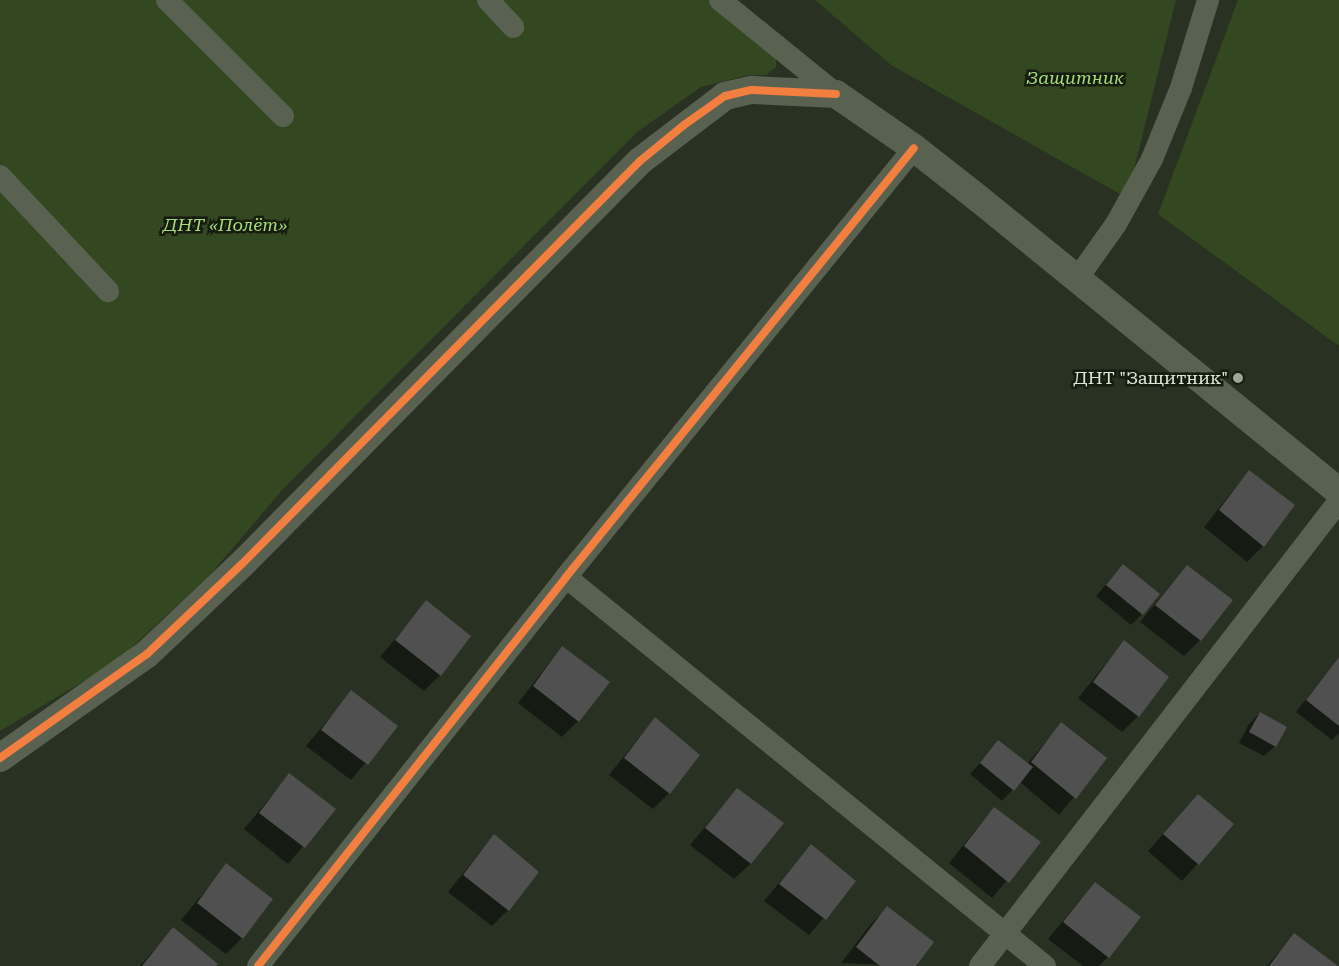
<!DOCTYPE html>
<meta charset="utf-8">
<style>
body{margin:0}
#map{position:relative;width:1339px;height:966px;overflow:hidden;background:#293122;font-family:"Roboto Serif",serif}
div>[style]{position:absolute}
[style*='--x']{left:calc(var(--x)*1px);top:calc(var(--y)*1px);width:calc(var(--w)*1px);rotate:calc(var(--a)*1deg)}
.green>*{inset:0;background:#334720}
.shadow>*{inset:0;background:#0007}
.building>*{inset:0;background:#4f504f}
.minor>*{height:22px;margin:-11px;padding:0 11px;transform-origin:11px;border-radius:11px;background:#596250}
.tertiary>*{height:28px;margin:-14px;padding:0 14px;transform-origin:14px;border-radius:14px;background:#596250}
.cycleway>*{height:8px;margin:-4px;padding:0 4px;transform-origin:4px;border-radius:4px;background:#f27e40}
.dots>*{width:14px;height:14px;translate:-50% -50%;box-sizing:border-box;border:2px solid #161c10;border-radius:50%}
span{translate:-50% -50%;white-space:nowrap;text-align:center;line-height:1.15;-webkit-text-stroke:5px #161c10;paint-order:stroke}
.park-label{font-size:18px;color:#a7de74;font-style:italic}
.poi-label{font-size:18px;color:#dde7d6}
.right{translate:-100% -50%;text-align:right}
</style>
<div id="map">
<div class="green">
<i style="clip-path:polygon(0 0,711px 0,776px 54px,776px 67px,766px 75px,748px 75px,701px 87px,637px 132px,284px 488px,209px 576px,116px 662px,0 731px)"></i>
<i style="clip-path:polygon(815px 0,1176px 0,1127px 198px,891px 65px)"></i>
<i style="clip-path:polygon(1238px 0,1339px 0,1339px 346px,1158px 214px)"></i>
</div>
<div class="shadow">
<i style="clip-path:polygon(1249px 471px,1263px 546px,1247px 562px,1204px 527px)"></i>
<i style="clip-path:polygon(1123px 565px,1142px 614px,1131px 625px,1096px 596px)"></i>
<i style="clip-path:polygon(1187px 566px,1200px 640px,1184px 656px,1140px 622px)"></i>
<i style="clip-path:polygon(427px 601px,440px 675px,424px 691px,380px 657px)"></i>
<i style="clip-path:polygon(1124px 642px,1138px 716px,1122px 732px,1078px 698px)"></i>
<i style="clip-path:polygon(562px 647px,578px 721px,562px 737px,518px 703px)"></i>
<i style="clip-path:polygon(1339px 657px,1339px 733px,1332px 740px,1296px 712px)"></i>
<i style="clip-path:polygon(352px 692px,396px 726px,351px 780px,306px 746px)"></i>
<i style="clip-path:polygon(1260px 713px,1275px 746px,1264px 756px,1239px 743px,1249px 724px)"></i>
<i style="clip-path:polygon(655px 718px,669px 793px,653px 809px,609px 775px)"></i>
<i style="clip-path:polygon(1061px 724px,1106px 758px,1059px 815px,1020px 782px,1002px 801px,970px 774px,999px 742px,1027px 764px)"></i>
<i style="clip-path:polygon(289px 775px,334px 809px,288px 864px,244px 829px)"></i>
<i style="clip-path:polygon(737px 789px,751px 863px,734px 879px,690px 845px)"></i>
<i style="clip-path:polygon(1198px 795px,1232px 825px,1182px 881px,1148px 851px)"></i>
<i style="clip-path:polygon(994px 808px,1039px 842px,992px 898px,949px 863px)"></i>
<i style="clip-path:polygon(494px 835px,508px 910px,492px 926px,448px 892px)"></i>
<i style="clip-path:polygon(811px 845px,854px 881px,809px 935px,764px 901px)"></i>
<i style="clip-path:polygon(227px 865px,242px 938px,226px 954px,181px 920px)"></i>
<i style="clip-path:polygon(1095px 883px,1108px 957px,1099px 966px,1083px 966px,1048px 939px)"></i>
<i style="clip-path:polygon(888px 908px,914px 966px,841px 963px,871px 924px)"></i>
<i style="clip-path:polygon(173px 929px,214px 966px,140px 966px)"></i>
<i style="clip-path:polygon(1294px 935px,1335px 966px,1267px 966px)"></i>
</div>
<div class="building">
<i style="clip-path:polygon(1249px 470px,1295px 505px,1264px 547px,1219px 510px)"></i>
<i style="clip-path:polygon(1123px 564px,1160px 594px,1143px 615px,1106px 585px)"></i>
<i style="clip-path:polygon(1187px 565px,1233px 600px,1201px 641px,1155px 605px)"></i>
<i style="clip-path:polygon(426px 600px,471px 636px,441px 676px,395px 640px)"></i>
<i style="clip-path:polygon(1124px 640px,1169px 677px,1139px 717px,1093px 682px)"></i>
<i style="clip-path:polygon(562px 646px,610px 682px,579px 722px,533px 686px)"></i>
<i style="clip-path:polygon(1339px 657px,1339px 726px,1306px 700px)"></i>
<i style="clip-path:polygon(351px 690px,398px 726px,368px 765px,321px 730px)"></i>
<i style="clip-path:polygon(1260px 712px,1287px 727px,1276px 747px,1249px 732px)"></i>
<i style="clip-path:polygon(655px 717px,700px 755px,670px 794px,624px 758px)"></i>
<i style="clip-path:polygon(1061px 722px,1107px 758px,1076px 799px,1031px 762px)"></i>
<i style="clip-path:polygon(998px 740px,1033px 767px,1014px 791px,980px 763px)"></i>
<i style="clip-path:polygon(289px 773px,336px 809px,305px 848px,259px 813px)"></i>
<i style="clip-path:polygon(737px 788px,784px 823px,751px 864px,705px 828px)"></i>
<i style="clip-path:polygon(1198px 794px,1234px 824px,1199px 865px,1163px 834px)"></i>
<i style="clip-path:polygon(994px 807px,1041px 842px,1009px 883px,964px 846px)"></i>
<i style="clip-path:polygon(494px 834px,539px 872px,509px 911px,463px 875px)"></i>
<i style="clip-path:polygon(811px 844px,856px 881px,826px 920px,779px 884px)"></i>
<i style="clip-path:polygon(226px 863px,273px 899px,243px 939px,197px 903px)"></i>
<i style="clip-path:polygon(1095px 882px,1141px 917px,1109px 958px,1063px 922px)"></i>
<i style="clip-path:polygon(887px 906px,934px 942px,916px 966px,880px 966px,856px 947px)"></i>
<i style="clip-path:polygon(173px 927px,218px 964px,216px 966px,142px 966px)"></i>
<i style="clip-path:polygon(1294px 933px,1338px 966px,1269px 966px)"></i>
</div>
<div class="minor">
<i style="--x:167;--y:0;--w:164;--a:45"></i>
<i style="--x:488;--y:0;--w:37;--a:47"></i>
<i style="--x:720;--y:0;--w:149;--a:39"></i>
<i style="--x:0;--y:176;--w:158;--a:46.8"></i>
<i style="--x:1077;--y:279;--w:67;--a:-54.7"></i>
<i style="--x:1116;--y:224;--w:74;--a:-61"></i>
<i style="--x:1152;--y:159;--w:77;--a:-67.8"></i>
<i style="--x:1181;--y:88;--w:92;--a:-72.9"></i>
<i style="--x:566;--y:577;--w:617;--a:39.08"></i>
<i style="--x:258;--y:966;--w:496;--a:-51.6"></i>
<i style="--x:566;--y:577;--w:552;--a:-50.95"></i>
<i style="--x:980;--y:966;--w:587;--a:-52.33"></i>
</div>
<div class="tertiary">
<i style="--x:0;--y:758;--w:180;--a:-35.3"></i>
<i style="--x:147;--y:654;--w:131;--a:-43.5"></i>
<i style="--x:242;--y:564;--w:566;--a:-45.36"></i>
<i style="--x:640;--y:161;--w:107;--a:-37.4"></i>
<i style="--x:725;--y:96;--w:28;--a:-13"></i>
<i style="--x:752;--y:90;--w:84;--a:2.7"></i>
<i style="--x:836;--y:94;--w:95;--a:34.7"></i>
<i style="--x:914;--y:148;--w:83;--a:38.1"></i>
<i style="--x:979;--y:199;--w:464;--a:39.1"></i>
</div>
<div class="cycleway">
<i style="--x:0;--y:758;--w:180;--a:-35.3"></i>
<i style="--x:147;--y:654;--w:131;--a:-43.5"></i>
<i style="--x:242;--y:564;--w:566;--a:-45.36"></i>
<i style="--x:640;--y:161;--w:57;--a:-39.3"></i>
<i style="--x:684;--y:125;--w:50;--a:-35.3"></i>
<i style="--x:725;--y:96;--w:28;--a:-13"></i>
<i style="--x:752;--y:90;--w:84;--a:2.7"></i>
<i style="--x:258;--y:966;--w:496;--a:-51.6"></i>
<i style="--x:566;--y:577;--w:552;--a:-50.95"></i>
</div>
<div class="dots">
<i style="left:1238px;top:378px;background:#9ea797"></i>
</div>
<div class="park-label">
<span style="left:1075px;top:78px">Защитник</span>
<span style="left:225px;top:225px">ДНТ «Полёт»</span>
</div>
<div class="poi-label">
<span class="right" style="left:1228px;top:378px">ДНТ "Защитник"</span>
</div>
</div>
